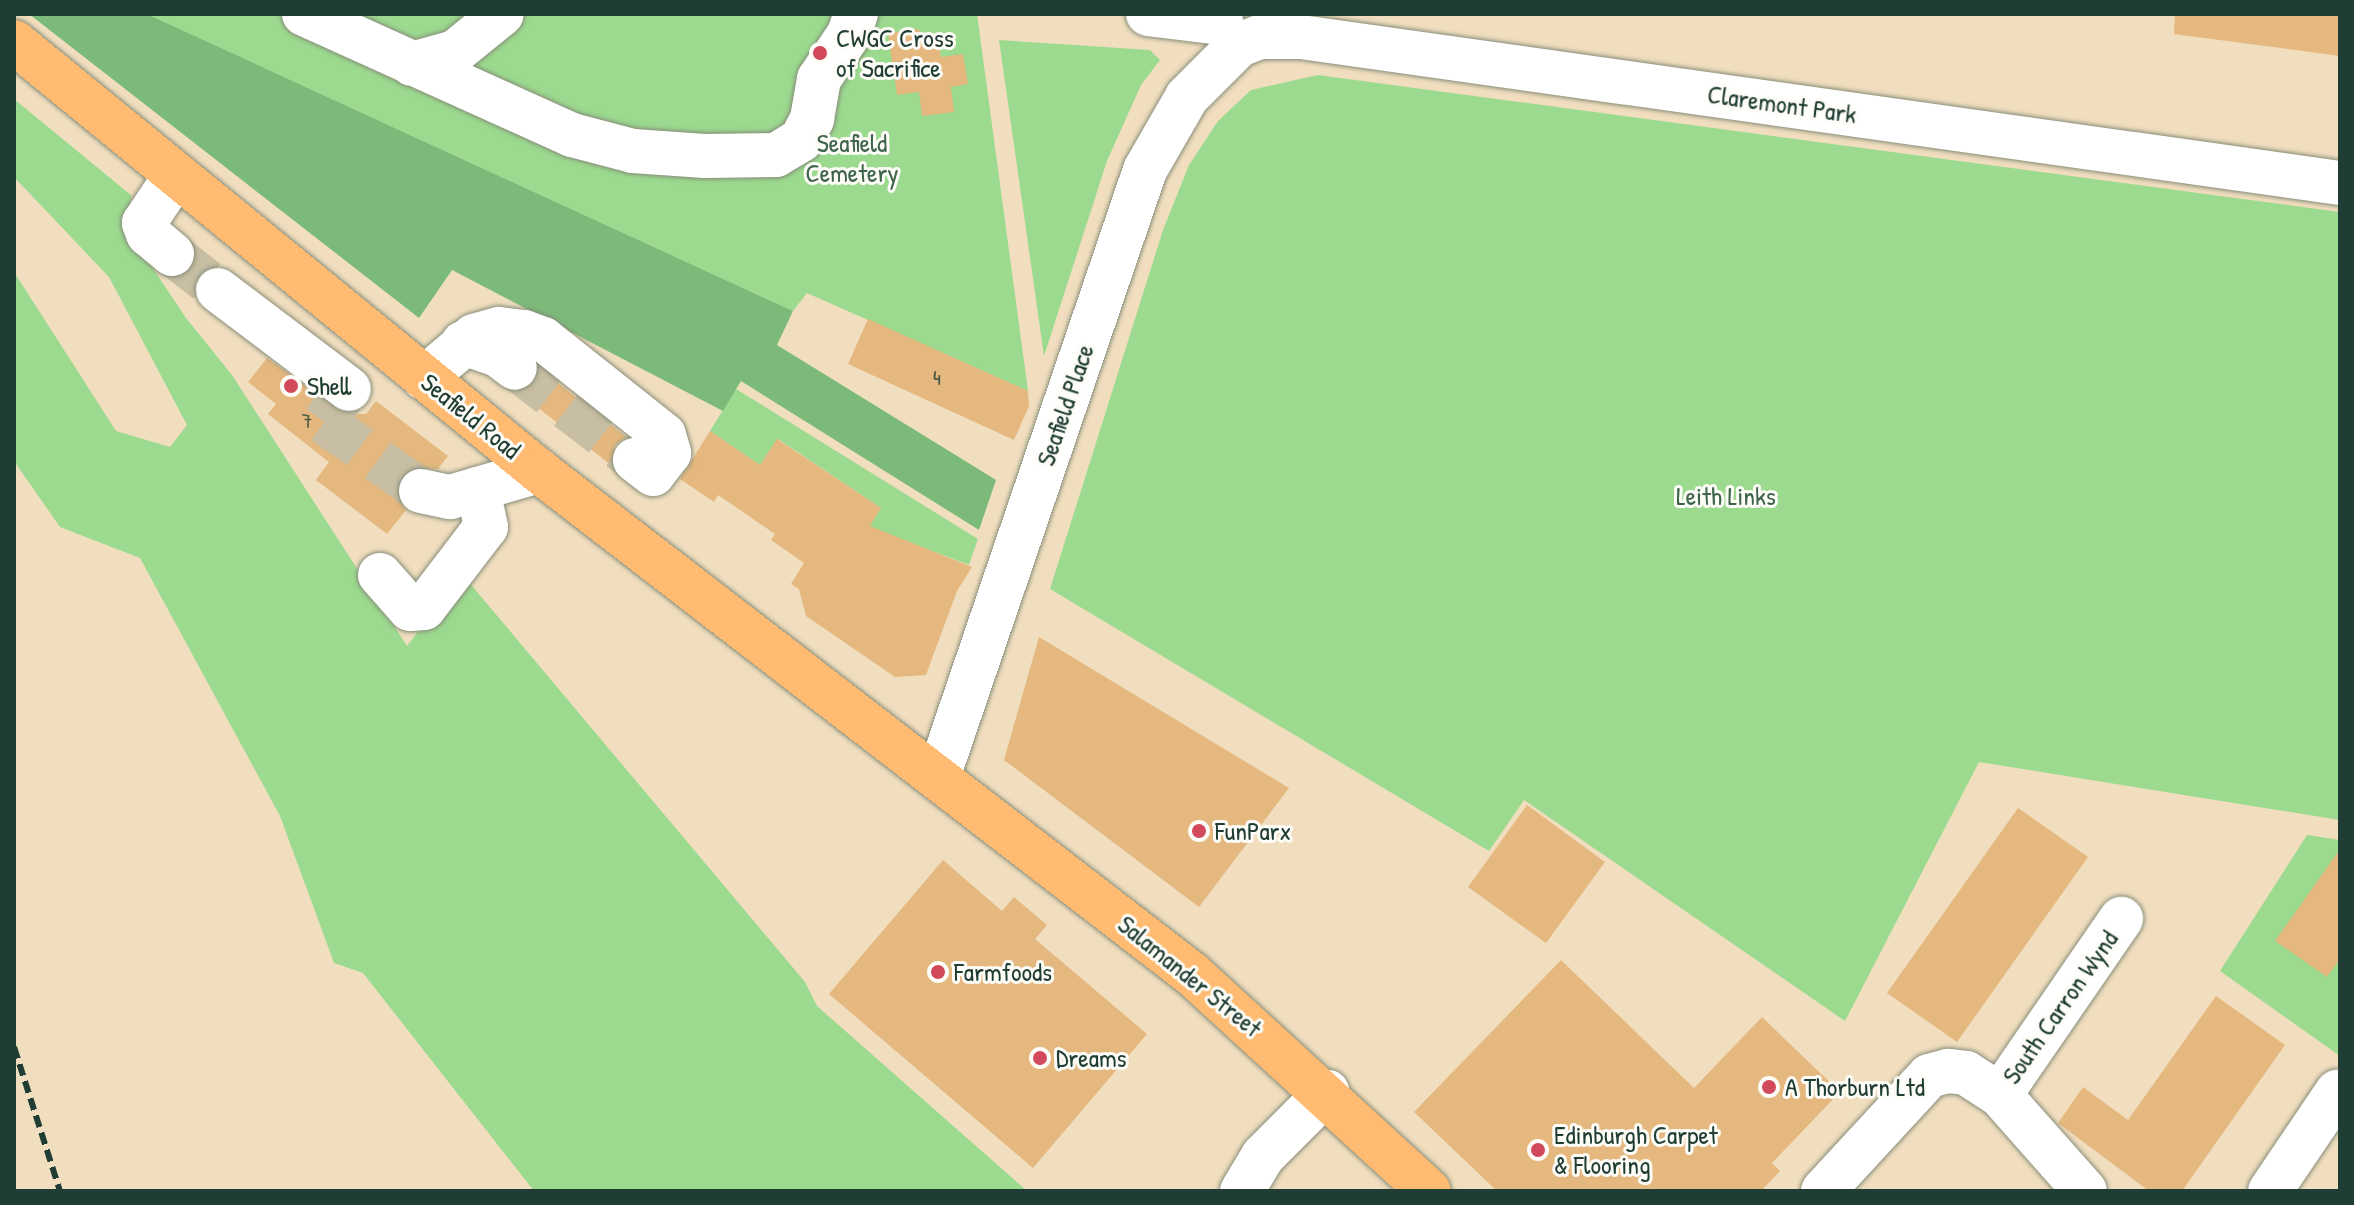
<!DOCTYPE html>
<style>
body{margin:0}
#map{position:relative;width:2354px;height:1205px;overflow:hidden;background:#f1debf;font-family:"Patrick Hand",sans-serif}
div>[style]{position:absolute}
[style*='--x']{left:calc(var(--x)*1px);top:calc(var(--y)*1px);width:calc(var(--w)*1px);rotate:calc(var(--a)*1deg)}
.green>*{inset:0;background:#9bda8f}
.forest>*{inset:0;background:#7cba7a}
.building>*{inset:0;background:#e4b87e}
.minor-tunnel>*{height:44px;margin-top:-22px;transform-origin:0;background:repeating-linear-gradient(90deg,#c7bea3 0 44px,transparent 0 66px)}
.roads{filter:drop-shadow(0 0 2px #888e7a) drop-shadow(0 0 2px #888e7a)}
.minor>*{height:44px;margin:-22px;padding:0 22px;transform-origin:22px;border-radius:22px;background:#fff}
.major>*{height:44px;margin:-22px;padding:0 22px;transform-origin:22px;border-radius:22px;background:#ffbb71}
.rail>*{height:6px;margin-top:-3px;transform-origin:0;background:repeating-linear-gradient(90deg,#1f3d34 0 12px,transparent 0 18px)}
.dots>*{width:22px;height:22px;translate:-50% -50%;box-sizing:border-box;border:4px solid #fdfcf7;border-radius:50%}
span{translate:-50% -50%;white-space:nowrap;text-align:center;line-height:1.15;-webkit-text-stroke:6px #fdfcf7;paint-order:stroke}
.number-label{font-size:22px;color:#505c46}
.number-label span{-webkit-text-stroke-width:0}
.poi-label{font-size:26px;color:#1f3d34}
.left{translate:0 -50%;text-align:left}
.street-label{font-size:26px;color:#1f3d34}
.park-label{font-size:26px;color:#3e644b}
.frame{position:absolute;inset:0;border:16px solid #1f3d34;pointer-events:none}
</style>
<div id="map">
<div class="green">
<i style="clip-path:polygon(147px 14px,977px 14px,1028px 391px,807px 293px,793px 311px)"></i>
<i style="clip-path:polygon(999px 40px,1150px 50px,1160px 60px,1141px 85px,1107px 161px,1044px 356px)"></i>
<i style="clip-path:polygon(1318px 75px,2340px 212px,2340px 820px,1979px 762px,1845px 1021px,1524px 800px,1489px 851px,1050px 589px,1163px 230px,1189px 165px,1218px 121px,1251px 90px)"></i>
<i style="clip-path:polygon(14px 99px,132px 196px,124px 225px,186px 318px,232px 375px,407px 646px,462px 574px,805px 982px,817px 1006px,1027px 1191px,534px 1191px,363px 973px,334px 963px,280px 816px,140px 558px,60px 527px,14px 461px,14px 272px,116px 431px,170px 447px,187px 425px,109px 277px,14px 177px)"></i>
<i style="clip-path:polygon(736px 389px,978px 539px,969px 565px,906px 541px,855px 548px,881px 508px,778px 439px,760px 465px,710px 431px)"></i>
<i style="clip-path:polygon(2307px 835px,2340px 840px,2340px 1056px,2220px 971px)"></i>
</div>
<div class="forest">
<i style="clip-path:polygon(29px 14px,147px 14px,793px 311px,777px 345px,996px 480px,979px 530px,741px 381px,723px 411px,452px 270px,419px 318px)"></i>
</div>
<div class="building">
<i style="clip-path:polygon(2175px 14px,2340px 14px,2340px 56px,2174px 34px)"></i>
<i style="clip-path:polygon(919px 29px,922px 43px,938px 41px,941px 57px,963px 54px,968px 84px,951px 87px,954px 112px,922px 116px,919px 92px,897px 95px,888px 33px)"></i>
<i style="clip-path:polygon(197px 257px,209px 267px,198px 276px,195px 298px,170px 279px,191px 271px)"></i>
<i style="clip-path:polygon(868px 319px,1028px 391px,1029px 406px,1014px 440px,848px 364px)"></i>
<i style="clip-path:polygon(267px 358px,345px 414px,366px 414px,376px 401px,448px 456px,438px 469px,414px 467px,402px 475px,397px 498px,406px 510px,387px 534px,316px 480px,329px 462px,268px 414px,276px 404px,248px 382px)"></i>
<i style="clip-path:polygon(539px 368px,626px 437px,615px 445px,611px 465px,518px 392px,534px 384px)"></i>
<i style="clip-path:polygon(710px 431px,760px 465px,777px 439px,881px 508px,870px 526px,972px 567px,957px 591px,926px 675px,895px 677px,806px 616px,799px 589px,791px 584px,804px 563px,771px 540px,775px 534px,746px 514px,718px 495px,714px 502px,680px 479px)"></i>
<i style="clip-path:polygon(1039px 637px,1289px 788px,1199px 907px,1004px 760px)"></i>
<i style="clip-path:polygon(1527px 805px,1605px 862px,1546px 943px,1468px 887px)"></i>
<i style="clip-path:polygon(2018px 808px,2088px 857px,1957px 1042px,1887px 993px)"></i>
<i style="clip-path:polygon(2340px 849px,2340px 959px,2327px 977px,2275px 941px)"></i>
<i style="clip-path:polygon(943px 860px,1002px 911px,1014px 897px,1047px 925px,1035px 939px,1147px 1034px,1033px 1168px,829px 994px)"></i>
<i style="clip-path:polygon(1561px 960px,1694px 1088px,1762px 1017px,1840px 1092px,1772px 1163px,1780px 1171px,1761px 1191px,1497px 1191px,1414px 1112px)"></i>
<i style="clip-path:polygon(2216px 996px,2285px 1045px,2182px 1191px,2149px 1191px,2058px 1123px,2083px 1087px,2128px 1120px)"></i>
</div>
<div class="minor-tunnel">
<i style="--x:172;--y:254;--w:58;--a:38"></i>
<i style="--x:515;--y:368;--w:151;--a:37.5"></i>
<i style="--x:343;--y:396;--w:32;--a:126"></i>
<i style="--x:324;--y:422;--w:119;--a:35.4"></i>
</div>
<div class="roads">
<div class="minor">
<i style="--x:304;--y:14;--w:294;--a:24.3"></i>
<i style="--x:572;--y:135;--w:63;--a:14.7"></i>
<i style="--x:633;--y:151;--w:72;--a:4"></i>
<i style="--x:705;--y:156;--w:71;--a:-0.8"></i>
<i style="--x:776;--y:155;--w:29;--a:-31"></i>
<i style="--x:801;--y:140;--w:24;--a:-62"></i>
<i style="--x:812;--y:119;--w:41;--a:-80.1"></i>
<i style="--x:819;--y:79;--w:54;--a:-56.3"></i>
<i style="--x:849;--y:34;--w:21;--a:-71"></i>
<i style="--x:1148;--y:14;--w:74;--a:7"></i>
<i style="--x:412;--y:64;--w:45;--a:-15.6"></i>
<i style="--x:455;--y:52;--w:60;--a:-39"></i>
<i style="--x:172;--y:254;--w:31;--a:-140"></i>
<i style="--x:148;--y:234;--w:12;--a:-110"></i>
<i style="--x:144;--y:223;--w:58;--a:-56.3"></i>
<i style="--x:218;--y:290;--w:164;--a:37.1"></i>
<i style="--x:463;--y:343;--w:37;--a:19"></i>
<i style="--x:498;--y:355;--w:21;--a:37"></i>
<i style="--x:424;--y:378;--w:65;--a:-40"></i>
<i style="--x:474;--y:336;--w:26;--a:-16"></i>
<i style="--x:499;--y:329;--w:25;--a:7"></i>
<i style="--x:524;--y:332;--w:20;--a:20"></i>
<i style="--x:543;--y:339;--w:154;--a:38.4"></i>
<i style="--x:664;--y:435;--w:19;--a:74"></i>
<i style="--x:669;--y:453;--w:26;--a:127"></i>
<i style="--x:653;--y:474;--w:23;--a:-142"></i>
<i style="--x:421;--y:491;--w:30;--a:12"></i>
<i style="--x:450;--y:497;--w:93;--a:-16.3"></i>
<i style="--x:380;--y:575;--w:45;--a:48.6"></i>
<i style="--x:410;--y:609;--w:14;--a:-4"></i>
<i style="--x:424;--y:608;--w:102;--a:-52.6"></i>
<i style="--x:486;--y:527;--w:39;--a:-102"></i>
<i style="--x:938;--y:777;--w:641;--a:-71.17"></i>
<i style="--x:1145;--y:170;--w:84;--a:-60.1"></i>
<i style="--x:1187;--y:97;--w:74;--a:-45"></i>
<i style="--x:1239;--y:45;--w:22;--a:-21"></i>
<i style="--x:1260;--y:37;--w:41;--a:0"></i>
<i style="--x:1301;--y:37;--w:1049;--a:8"></i>
<i style="--x:2000;--y:1095;--w:214;--a:-55.5"></i>
<i style="--x:1242;--y:1191;--w:41;--a:-59"></i>
<i style="--x:1263;--y:1156;--w:91;--a:-45"></i>
<i style="--x:1823;--y:1191;--w:156;--a:-47.3"></i>
<i style="--x:1929;--y:1076;--w:20;--a:-15"></i>
<i style="--x:1948;--y:1071;--w:18;--a:6"></i>
<i style="--x:1966;--y:1073;--w:40;--a:32.9"></i>
<i style="--x:2000;--y:1095;--w:128;--a:48.5"></i>
<i style="--x:2270;--y:1191;--w:120;--a:-55.9"></i>
</div>
<div class="major">
<i style="--x:14;--y:42;--w:678;--a:39.25"></i>
<i style="--x:539;--y:471;--w:824;--a:37.61"></i>
<i style="--x:1192;--y:974;--w:321;--a:42.5"></i>
</div>
</div>
<div class="rail">
<i style="--x:14;--y:1047;--w:151;--a:72.3"></i>
</div>
<div class="dots">
<i style="left:820px;top:53px;background:#d1495b"></i>
<i style="left:291px;top:386px;background:#d1495b"></i>
<i style="left:1199px;top:831px;background:#d1495b"></i>
<i style="left:938px;top:972px;background:#d1495b"></i>
<i style="left:1040px;top:1058px;background:#d1495b"></i>
<i style="left:1769px;top:1087px;background:#d1495b"></i>
<i style="left:1538px;top:1150px;background:#d1495b"></i>
</div>
<div class="number-label">
<span style="left:937px;top:378px">4</span>
<span style="left:307px;top:421px">7</span>
</div>
<div class="poi-label">
<span class="left" style="left:836px;top:53px">CWGC Cross<br>of Sacrifice</span>
<span class="left" style="left:307px;top:386px">Shell</span>
<span class="left" style="left:1215px;top:831px">FunParx</span>
<span class="left" style="left:954px;top:972px">Farmfoods</span>
<span class="left" style="left:1056px;top:1058px">Dreams</span>
<span class="left" style="left:1785px;top:1087px">A Thorburn Ltd</span>
<span class="left" style="left:1554px;top:1150px">Edinburgh Carpet<br>&amp; Flooring</span>
</div>
<div class="street-label">
<span style="left:1782px;top:104px;rotate:8deg">Claremont Park</span>
<span style="left:1065px;top:405px;rotate:-71deg">Seafield Place</span>
<span style="left:471px;top:416px;rotate:39deg">Seafield Road</span>
<span style="left:1190px;top:976px;rotate:39deg">Salamander Street</span>
<span style="left:2060px;top:1007px;rotate:-55deg">South Carron Wynd</span>
</div>
<div class="park-label">
<span style="left:852px;top:158px">Seafield<br>Cemetery</span>
<span style="left:1726px;top:496px">Leith Links</span>
</div>
<div class="frame"></div>
</div>
